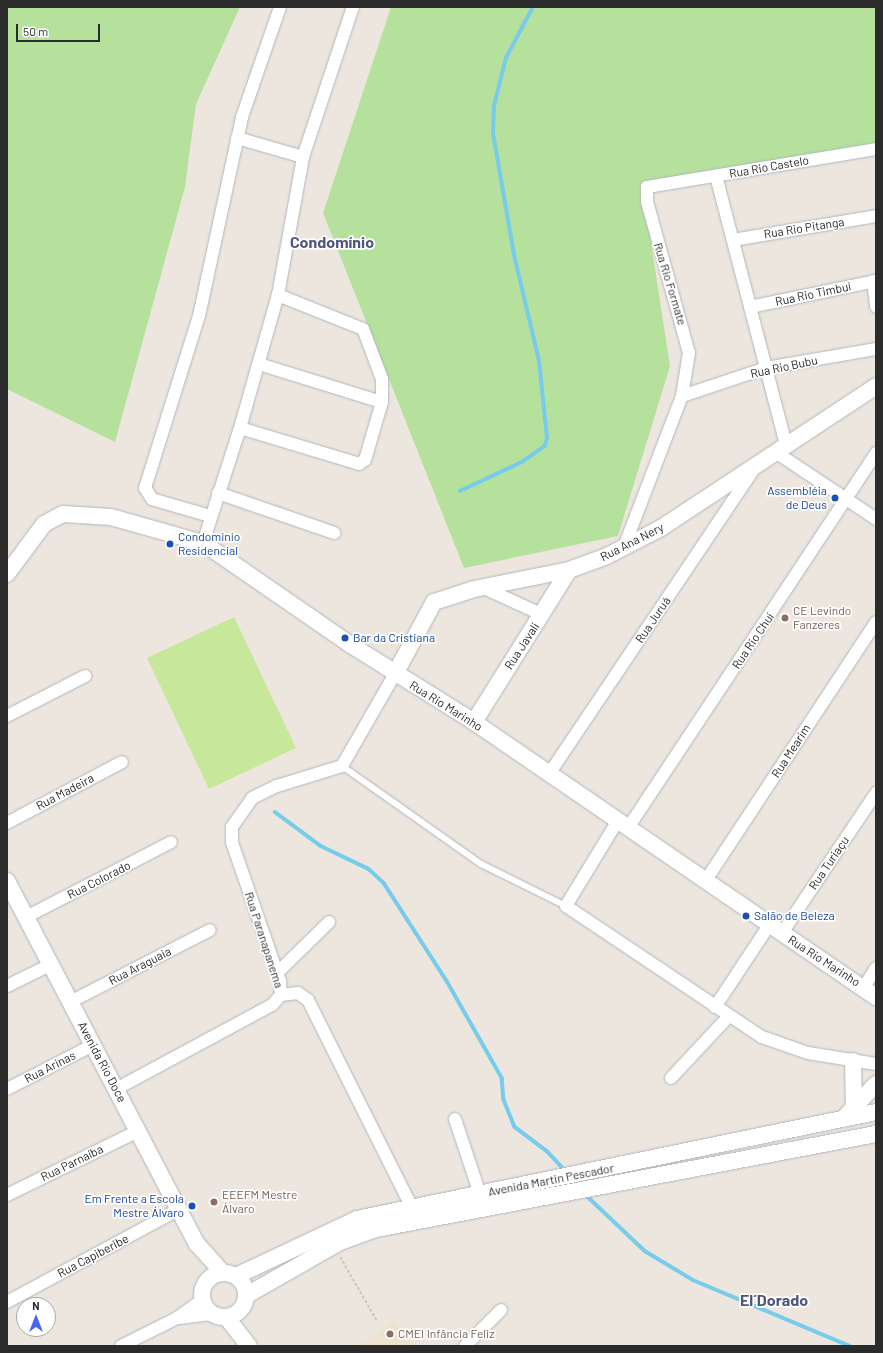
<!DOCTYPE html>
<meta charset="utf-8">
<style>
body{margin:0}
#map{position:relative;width:883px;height:1353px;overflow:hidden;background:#ede6de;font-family:Barlow,sans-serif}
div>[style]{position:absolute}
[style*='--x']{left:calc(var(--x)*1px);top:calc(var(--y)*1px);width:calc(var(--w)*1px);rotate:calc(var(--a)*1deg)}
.education>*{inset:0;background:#ede3cf}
.green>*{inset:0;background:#b5e19d}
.pitch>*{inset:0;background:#c7e79a}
.stream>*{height:3.5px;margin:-1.75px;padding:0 1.75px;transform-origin:1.75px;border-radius:1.75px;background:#76ccea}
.path>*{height:2px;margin-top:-1px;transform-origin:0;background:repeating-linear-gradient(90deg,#c8c8c8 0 3px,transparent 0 5px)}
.roads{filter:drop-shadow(0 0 1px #b2b5be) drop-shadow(0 0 1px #b2b5be)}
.lane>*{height:6px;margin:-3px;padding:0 3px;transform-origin:3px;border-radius:3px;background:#fff}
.street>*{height:12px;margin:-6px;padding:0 6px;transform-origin:6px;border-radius:6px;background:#fff}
.secondary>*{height:16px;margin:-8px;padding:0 8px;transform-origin:8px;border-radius:8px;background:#fff}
.secondary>.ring{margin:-8px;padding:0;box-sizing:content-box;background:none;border:16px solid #fff;border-radius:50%}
.dots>*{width:11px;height:11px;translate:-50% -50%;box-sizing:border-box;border:2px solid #fff;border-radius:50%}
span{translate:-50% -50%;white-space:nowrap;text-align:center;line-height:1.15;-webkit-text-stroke:3.5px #fff;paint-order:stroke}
.street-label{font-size:12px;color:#2b2b2b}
.transit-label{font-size:12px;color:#164399}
.right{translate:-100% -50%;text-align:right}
.left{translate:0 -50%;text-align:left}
.education-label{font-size:12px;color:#785e54}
.district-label{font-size:16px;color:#4d567b;font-weight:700}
.frame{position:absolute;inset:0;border:8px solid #2b2b2b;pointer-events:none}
.north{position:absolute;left:16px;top:1297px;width:40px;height:40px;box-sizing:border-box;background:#fff;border:1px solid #aaa;border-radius:50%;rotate:0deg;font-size:11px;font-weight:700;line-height:16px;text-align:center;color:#2b2b2b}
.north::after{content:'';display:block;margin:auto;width:14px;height:18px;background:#4666f2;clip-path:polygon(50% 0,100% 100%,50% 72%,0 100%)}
.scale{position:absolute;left:16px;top:24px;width:84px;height:18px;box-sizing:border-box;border:2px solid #2b2b2b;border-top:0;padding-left:5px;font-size:12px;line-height:14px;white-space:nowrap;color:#2b2b2b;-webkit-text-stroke:3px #fff;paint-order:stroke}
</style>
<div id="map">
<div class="education">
<i style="clip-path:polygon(395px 1321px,413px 1346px,358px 1346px)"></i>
</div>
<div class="green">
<i style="clip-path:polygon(7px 7px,240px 7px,196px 104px,185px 187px,115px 442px,7px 389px)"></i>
<i style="clip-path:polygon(391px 7px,876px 7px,876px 143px,642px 184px,670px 366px,618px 536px,464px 568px,323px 213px)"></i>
</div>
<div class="pitch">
<i style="clip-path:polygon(234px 617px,296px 748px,209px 789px,147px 658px)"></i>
</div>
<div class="stream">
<i style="--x:460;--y:491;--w:68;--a:-25.1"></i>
<i style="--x:522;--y:462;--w:28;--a:-35"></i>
<i style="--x:545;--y:446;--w:8;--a:-76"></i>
<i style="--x:547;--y:438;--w:77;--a:-95.9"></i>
<i style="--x:539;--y:361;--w:109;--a:-103.3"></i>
<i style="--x:514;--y:255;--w:123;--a:-99.8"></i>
<i style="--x:493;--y:134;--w:28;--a:-88"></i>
<i style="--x:494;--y:106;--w:49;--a:-76"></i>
<i style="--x:506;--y:58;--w:58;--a:-62.1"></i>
<i style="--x:275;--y:812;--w:57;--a:36.5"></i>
<i style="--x:321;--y:846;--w:53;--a:25.6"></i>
<i style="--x:369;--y:869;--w:21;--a:43"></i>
<i style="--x:384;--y:883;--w:117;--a:57.3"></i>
<i style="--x:447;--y:981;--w:112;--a:60.4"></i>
<i style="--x:502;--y:1078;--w:22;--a:85"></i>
<i style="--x:504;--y:1100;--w:29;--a:68"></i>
<i style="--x:515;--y:1127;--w:40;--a:37"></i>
<i style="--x:547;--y:1151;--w:22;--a:47"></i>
<i style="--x:586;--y:1195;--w:81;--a:43.5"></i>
<i style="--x:645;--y:1251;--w:56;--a:31.1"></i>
<i style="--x:693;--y:1280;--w:170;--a:22.8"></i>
</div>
<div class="path">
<i style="--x:340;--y:1257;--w:74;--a:60"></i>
</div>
<div class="roads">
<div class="lane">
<i style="--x:342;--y:766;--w:170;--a:35.2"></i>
<i style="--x:481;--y:864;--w:95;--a:26.3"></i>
</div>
<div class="street">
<i style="--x:237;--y:138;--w:69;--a:16.1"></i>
<i style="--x:716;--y:176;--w:278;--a:75.4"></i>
<i style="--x:733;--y:240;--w:145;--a:-9.5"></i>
<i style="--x:873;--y:281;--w:26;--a:83"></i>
<i style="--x:750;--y:307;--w:129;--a:-11.7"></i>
<i style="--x:259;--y:364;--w:129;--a:17.2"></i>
<i style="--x:682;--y:396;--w:44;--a:-80.8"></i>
<i style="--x:689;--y:353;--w:157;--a:-105.5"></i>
<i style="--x:647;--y:202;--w:15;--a:-90"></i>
<i style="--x:647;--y:187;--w:232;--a:-9.4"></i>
<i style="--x:240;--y:428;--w:124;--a:16.8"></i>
<i style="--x:359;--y:464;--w:7;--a:-34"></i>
<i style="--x:365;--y:460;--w:60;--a:-73.7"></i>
<i style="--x:382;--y:402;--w:23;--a:-90"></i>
<i style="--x:382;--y:379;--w:53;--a:-110.8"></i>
<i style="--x:363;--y:329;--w:92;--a:-158.2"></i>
<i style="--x:777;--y:453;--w:119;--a:33.7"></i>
<i style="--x:218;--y:493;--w:123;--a:19"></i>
<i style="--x:210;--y:516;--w:60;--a:-163.7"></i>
<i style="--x:152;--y:499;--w:13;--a:-122"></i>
<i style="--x:145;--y:488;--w:180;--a:-72.6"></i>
<i style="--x:199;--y:316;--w:204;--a:-77.8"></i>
<i style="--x:242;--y:117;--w:116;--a:-70.9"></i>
<i style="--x:203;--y:543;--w:121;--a:-72.2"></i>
<i style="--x:240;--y:428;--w:138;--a:-74.1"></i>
<i style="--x:278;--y:295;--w:140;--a:-79.7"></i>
<i style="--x:303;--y:157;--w:158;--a:-71.6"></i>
<i style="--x:624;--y:547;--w:162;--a:-69"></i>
<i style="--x:682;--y:396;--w:89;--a:-18.4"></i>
<i style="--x:766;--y:368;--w:112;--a:-9.8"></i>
<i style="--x:484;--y:588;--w:65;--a:24.6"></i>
<i style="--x:7;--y:716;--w:88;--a:-27.1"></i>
<i style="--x:549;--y:774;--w:369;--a:-56.1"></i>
<i style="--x:617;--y:822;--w:98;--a:121.3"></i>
<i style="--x:566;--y:906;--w:236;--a:33.8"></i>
<i style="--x:762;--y:1037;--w:49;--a:19.2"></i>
<i style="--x:808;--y:1053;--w:69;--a:9.2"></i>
<i style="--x:7;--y:823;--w:130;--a:-27.9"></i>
<i style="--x:628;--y:828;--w:450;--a:-56.5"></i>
<i style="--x:706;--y:880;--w:309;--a:-56.6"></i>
<i style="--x:26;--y:917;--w:163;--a:-27.3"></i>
<i style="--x:782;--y:933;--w:169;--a:-56.1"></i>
<i style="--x:277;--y:973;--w:73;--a:-44.4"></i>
<i style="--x:7;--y:986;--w:48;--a:-26"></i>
<i style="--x:864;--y:987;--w:22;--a:-58"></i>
<i style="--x:281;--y:995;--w:17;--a:-7"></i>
<i style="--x:298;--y:993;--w:12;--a:35"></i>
<i style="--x:308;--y:1000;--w:233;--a:63.4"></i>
<i style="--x:70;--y:1002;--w:157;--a:-27.2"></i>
<i style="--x:715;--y:1007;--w:100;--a:-56.5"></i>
<i style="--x:671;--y:1078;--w:85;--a:-46.9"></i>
<i style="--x:7;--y:1089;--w:97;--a:-27.1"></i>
<i style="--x:116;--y:1089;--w:177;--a:-28.3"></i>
<i style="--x:272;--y:1005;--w:13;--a:-48"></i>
<i style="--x:281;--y:995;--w:14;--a:-94"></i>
<i style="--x:280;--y:981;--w:147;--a:-109.1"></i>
<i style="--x:232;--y:842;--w:15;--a:-90"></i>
<i style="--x:232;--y:827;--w:35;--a:-55"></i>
<i style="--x:252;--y:798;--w:28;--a:-26"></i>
<i style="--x:277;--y:786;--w:68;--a:-17.1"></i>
<i style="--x:342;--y:766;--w:106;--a:-60.1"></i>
<i style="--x:455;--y:1119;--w:79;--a:71.6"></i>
<i style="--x:7;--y:1195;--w:146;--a:-26"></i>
<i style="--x:7;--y:1302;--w:194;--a:-28.3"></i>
<i style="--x:179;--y:1318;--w:32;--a:-7"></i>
<i style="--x:121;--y:1346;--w:63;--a:-26.6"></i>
<i style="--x:177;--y:1318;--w:31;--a:-36"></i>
<i style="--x:465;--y:1346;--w:51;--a:-45"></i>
</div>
<div class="secondary">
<i style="--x:7;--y:574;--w:62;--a:-53.5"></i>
<i style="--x:44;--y:524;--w:21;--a:-28"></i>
<i style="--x:63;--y:514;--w:48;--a:3.6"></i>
<i style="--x:111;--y:517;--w:96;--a:15.8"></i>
<i style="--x:203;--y:543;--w:180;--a:34.6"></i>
<i style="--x:351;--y:645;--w:145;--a:32"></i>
<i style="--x:474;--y:722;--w:487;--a:34.4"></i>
<i style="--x:395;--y:674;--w:82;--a:-61.6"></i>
<i style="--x:434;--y:602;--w:42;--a:-18"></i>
<i style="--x:474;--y:589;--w:97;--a:-11.3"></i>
<i style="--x:569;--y:570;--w:40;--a:-20.2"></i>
<i style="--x:607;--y:556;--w:61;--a:-27.4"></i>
<i style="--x:661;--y:528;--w:258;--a:-33.4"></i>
<i style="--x:474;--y:722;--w:179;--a:-58"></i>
<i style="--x:7;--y:881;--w:410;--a:62.4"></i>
<i style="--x:197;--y:1244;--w:39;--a:48"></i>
<i style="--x:853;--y:1061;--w:49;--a:88.8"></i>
<i style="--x:843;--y:1119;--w:48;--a:-46.7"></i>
<i class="ring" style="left:202px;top:1273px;width:28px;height:28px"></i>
<i style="--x:236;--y:1276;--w:134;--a:-25.2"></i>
<i style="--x:357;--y:1219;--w:530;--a:-11.65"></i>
<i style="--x:247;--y:1295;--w:107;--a:-29.7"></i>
<i style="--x:340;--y:1242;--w:38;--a:-20"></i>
<i style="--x:376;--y:1229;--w:509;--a:-10.76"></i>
<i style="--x:227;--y:1318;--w:36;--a:52"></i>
</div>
</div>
<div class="dots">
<i style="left:835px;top:498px;background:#1a4fb4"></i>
<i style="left:170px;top:544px;background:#1a4fb4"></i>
<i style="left:785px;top:618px;background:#8d6e63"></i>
<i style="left:345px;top:638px;background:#1a4fb4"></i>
<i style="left:746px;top:916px;background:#1a4fb4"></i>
<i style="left:214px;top:1202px;background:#8d6e63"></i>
<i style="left:192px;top:1206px;background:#1a4fb4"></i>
<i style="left:390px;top:1334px;background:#8d6e63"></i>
</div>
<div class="street-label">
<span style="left:769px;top:167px;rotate:-10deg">Rua Rio Castelo</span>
<span style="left:804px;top:228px;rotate:-9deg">Rua Rio Pitanga</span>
<span style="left:670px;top:284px;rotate:73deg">Rua Rio Formate</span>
<span style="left:813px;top:294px;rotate:-12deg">Rua Rio Timbuí</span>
<span style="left:784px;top:367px;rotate:-12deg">Rua Rio Bubu</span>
<span style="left:632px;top:542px;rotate:-27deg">Rua Ana Nery</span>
<span style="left:653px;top:620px;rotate:-56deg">Rua Juruá</span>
<span style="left:753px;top:641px;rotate:-56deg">Rua Rio Chuí</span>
<span style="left:522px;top:646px;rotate:-57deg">Rua Javali</span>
<span style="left:446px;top:706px;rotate:32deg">Rua Rio Marinho</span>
<span style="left:791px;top:751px;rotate:-57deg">Rua Mearim</span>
<span style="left:65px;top:792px;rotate:-28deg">Rua Madeira</span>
<span style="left:829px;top:863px;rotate:-56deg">Rua Turiaçu</span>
<span style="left:99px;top:880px;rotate:-27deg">Rua Colorado</span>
<span style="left:264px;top:940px;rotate:72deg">Rua Paranapanema</span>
<span style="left:824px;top:961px;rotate:33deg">Rua Rio Marinho</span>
<span style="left:140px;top:966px;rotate:-27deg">Rua Araguaia</span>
<span style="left:102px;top:1062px;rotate:62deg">Avenida Rio Doce</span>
<span style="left:50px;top:1067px;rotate:-27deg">Rua Arinas</span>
<span style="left:72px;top:1163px;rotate:-26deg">Rua Parnaíba</span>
<span style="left:551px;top:1180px;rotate:-11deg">Avenida Martin Pescador</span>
<span style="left:93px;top:1256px;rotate:-28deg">Rua Capiberibe</span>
</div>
<div class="transit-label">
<span class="right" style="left:827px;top:498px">Assembléia<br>de Deus</span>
<span class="left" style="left:178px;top:544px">Condominio<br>Residencial</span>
<span class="left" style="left:353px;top:638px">Bar da Cristiana</span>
<span class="left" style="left:754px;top:916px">Salão de Beleza</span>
<span class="right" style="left:184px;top:1206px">Em Frente a Escola<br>Mestre Álvaro</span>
</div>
<div class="education-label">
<span class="left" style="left:793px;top:618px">CE Levindo<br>Fanzeres</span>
<span class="left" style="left:222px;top:1202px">EEEFM Mestre<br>Álvaro</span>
<span class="left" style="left:398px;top:1334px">CMEI Infância Feliz</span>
</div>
<div class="district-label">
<span style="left:332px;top:242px">Condomínio</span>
<span style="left:774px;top:1300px">El´Dorado</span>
</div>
<div class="frame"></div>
<div class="north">N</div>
<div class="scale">50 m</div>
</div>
